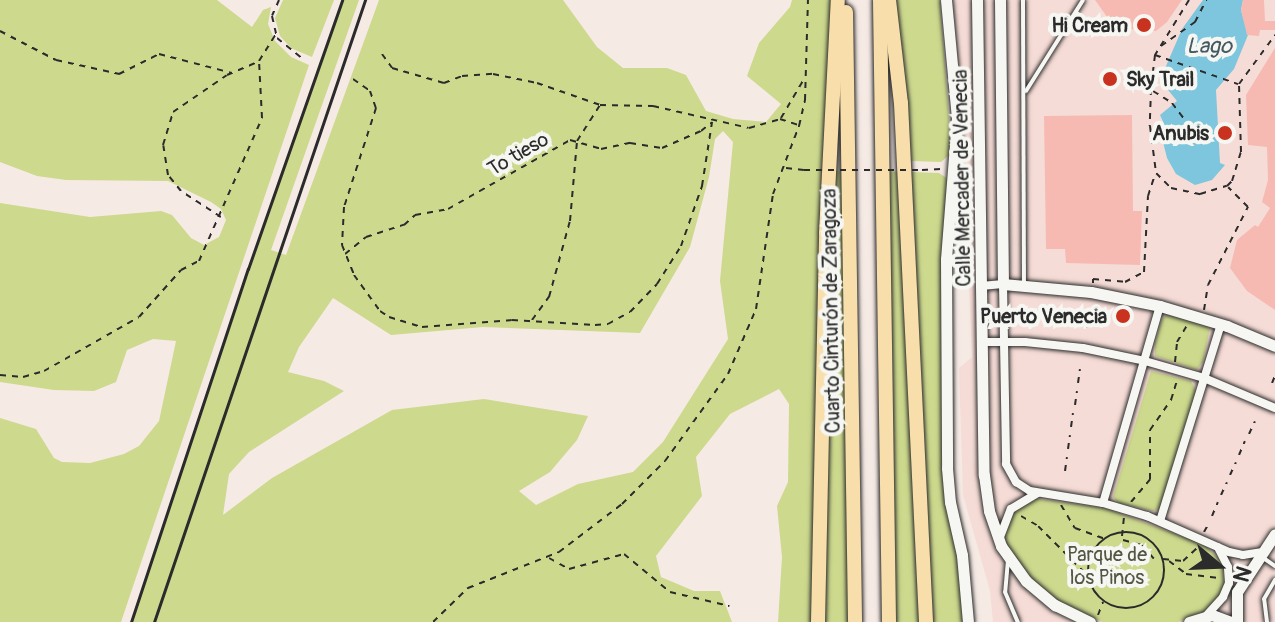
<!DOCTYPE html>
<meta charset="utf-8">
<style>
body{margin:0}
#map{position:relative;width:1275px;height:622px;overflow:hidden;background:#f6eae5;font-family:Pangolin,sans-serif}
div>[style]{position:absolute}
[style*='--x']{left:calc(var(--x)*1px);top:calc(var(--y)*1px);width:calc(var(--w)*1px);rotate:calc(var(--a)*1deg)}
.built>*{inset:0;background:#f6dcd6}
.green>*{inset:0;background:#cdd98d}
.water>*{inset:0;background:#7dc6dd}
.building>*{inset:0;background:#f6bab3}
.path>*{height:2px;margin-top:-1px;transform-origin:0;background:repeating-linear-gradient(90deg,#2b2b2b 0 6px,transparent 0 12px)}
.path>.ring{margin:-1px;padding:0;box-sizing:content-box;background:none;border:2px solid #2b2b2b;border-radius:50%}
.roads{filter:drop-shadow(0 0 2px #2b2b2b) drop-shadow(0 0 2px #2b2b2b)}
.lane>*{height:4px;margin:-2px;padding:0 2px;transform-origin:2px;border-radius:2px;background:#f6f6f2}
.street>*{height:8px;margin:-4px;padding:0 4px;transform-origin:4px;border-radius:4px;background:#f6f6f2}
.secondary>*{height:11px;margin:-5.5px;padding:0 5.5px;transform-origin:5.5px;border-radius:5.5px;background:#f6f6f2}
.highway>*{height:14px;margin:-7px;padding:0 7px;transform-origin:7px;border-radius:7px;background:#f8deab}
.rail>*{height:3px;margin:-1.5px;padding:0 1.5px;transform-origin:1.5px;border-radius:1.5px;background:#2b2b2b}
.path-bridge>*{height:2px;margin-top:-1px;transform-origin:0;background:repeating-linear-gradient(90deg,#2b2b2b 0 6px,transparent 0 12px)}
.dots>*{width:22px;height:22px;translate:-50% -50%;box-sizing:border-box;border:4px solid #f6f6f2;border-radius:50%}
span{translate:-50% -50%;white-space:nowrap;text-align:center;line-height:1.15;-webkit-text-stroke:8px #f6f6f2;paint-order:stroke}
.poi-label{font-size:20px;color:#2b2b2b;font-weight:700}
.right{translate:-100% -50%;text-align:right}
.left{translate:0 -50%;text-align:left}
.street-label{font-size:20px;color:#2b2b2b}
.park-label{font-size:20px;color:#545644}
.water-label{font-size:22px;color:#445a60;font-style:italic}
.north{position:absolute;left:1179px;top:526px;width:80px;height:80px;-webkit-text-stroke:6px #f6f6f2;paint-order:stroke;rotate:109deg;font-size:22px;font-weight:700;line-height:32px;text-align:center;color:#2b2b2b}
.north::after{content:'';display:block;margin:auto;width:28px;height:36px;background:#2b2b2b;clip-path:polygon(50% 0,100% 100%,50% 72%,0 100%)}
</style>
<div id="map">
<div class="built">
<i style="clip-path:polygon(952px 0,1275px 0,1275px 622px,993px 622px,990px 591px,963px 495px,959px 368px,972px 357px,962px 120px)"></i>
</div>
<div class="green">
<i style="clip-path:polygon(0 0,217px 0,252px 27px,263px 10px,271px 7px,268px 24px,275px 41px,291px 57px,309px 65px,121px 622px,0 622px,0 418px,36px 429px,54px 458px,62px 462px,90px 463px,124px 454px,139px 446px,159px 421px,176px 341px,153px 339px,127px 350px,116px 382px,94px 391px,54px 390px,0 382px,0 203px,90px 217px,161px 211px,172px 215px,191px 238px,204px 245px,219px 237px,226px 220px,221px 209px,211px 202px,168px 181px,66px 180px,37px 176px,0 162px)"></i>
<i style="clip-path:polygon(283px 0,334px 0,312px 57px,291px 48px,280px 36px,275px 18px)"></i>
<i style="clip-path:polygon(evenodd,342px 0,359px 0,271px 250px,286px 255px,379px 0,563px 0,597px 47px,623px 68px,667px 68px,686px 75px,706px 111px,733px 119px,766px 122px,781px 104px,747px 76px,759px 43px,790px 7px,792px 0,838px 0,831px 170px,848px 172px,855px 622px,778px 622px,782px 557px,777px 506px,788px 482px,789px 404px,779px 389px,730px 414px,696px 457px,702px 496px,656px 556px,661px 577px,694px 591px,720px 591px,732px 622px,131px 622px,248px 269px,342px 0,723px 131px,733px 142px,720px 281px,728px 339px,663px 442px,633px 472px,578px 484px,536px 505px,519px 491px,550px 472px,577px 440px,588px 416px,484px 399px,392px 410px,272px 478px,223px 515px,229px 474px,249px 452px,344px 391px,324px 381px,288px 372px,299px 347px,333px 298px,391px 335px,483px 327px,640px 333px,690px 247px,709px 177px,715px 139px,723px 131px)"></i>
<i style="clip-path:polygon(895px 0,940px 0,951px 146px,949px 155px,941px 162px,911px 161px,904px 66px)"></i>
<i style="clip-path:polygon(882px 171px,939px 173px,948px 179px,948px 483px,965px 622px,889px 622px)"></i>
<i style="clip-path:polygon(1169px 313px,1201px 321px,1210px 328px,1203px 362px,1197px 370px,1155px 356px,1155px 343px,1162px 319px)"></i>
<i style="clip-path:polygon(1151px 371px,1191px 381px,1196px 391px,1161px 509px,1153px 511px,1118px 503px,1113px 497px)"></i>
<i style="clip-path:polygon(1032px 498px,1105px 508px,1205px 545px,1223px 563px,1224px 591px,1204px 612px,1178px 622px,1103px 622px,1066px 608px,1038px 587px,1007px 547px,1004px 534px,1009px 515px)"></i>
</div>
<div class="water">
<i style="clip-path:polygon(1203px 0,1243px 0,1241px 10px,1248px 35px,1234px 69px,1216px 90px,1220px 163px,1225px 165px,1212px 180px,1195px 185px,1176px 174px,1167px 158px,1163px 142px,1170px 137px,1160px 115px,1177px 101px,1160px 80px,1182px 29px)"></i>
</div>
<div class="building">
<i style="clip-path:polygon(1095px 0,1182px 0,1167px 22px,1156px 31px,1130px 29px,1120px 35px)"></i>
<i style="clip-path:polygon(1243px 0,1264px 0,1265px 21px,1275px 21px,1275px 30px,1260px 30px,1259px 36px,1247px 35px,1241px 10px)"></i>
<i style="clip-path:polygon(1275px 48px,1275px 310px,1247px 291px,1230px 268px,1237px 240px,1255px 225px,1258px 227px,1270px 208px,1262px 202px,1268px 180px,1267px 147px,1248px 145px,1246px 95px)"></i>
<i style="clip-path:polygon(1132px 115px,1133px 211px,1142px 211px,1140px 265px,1066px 263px,1065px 249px,1046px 249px,1044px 116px)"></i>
</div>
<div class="path">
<i style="--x:279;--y:0;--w:17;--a:114"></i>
<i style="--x:272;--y:16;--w:23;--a:77"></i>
<i style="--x:277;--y:38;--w:35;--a:39"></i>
<i style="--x:1189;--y:0;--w:65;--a:121.7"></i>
<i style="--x:1155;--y:55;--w:34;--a:97"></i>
<i style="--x:1151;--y:89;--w:37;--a:92"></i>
<i style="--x:1150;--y:126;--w:47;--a:82.7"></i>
<i style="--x:1156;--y:173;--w:21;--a:45"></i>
<i style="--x:1171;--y:188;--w:30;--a:12"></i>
<i style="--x:1200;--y:194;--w:28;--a:-17"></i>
<i style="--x:1227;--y:186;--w:7;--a:-45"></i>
<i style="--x:1232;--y:181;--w:30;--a:-73"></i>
<i style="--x:1241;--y:152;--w:68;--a:-91.7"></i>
<i style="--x:1239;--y:84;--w:61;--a:-53.7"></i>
<i style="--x:0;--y:31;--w:63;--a:27.4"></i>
<i style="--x:56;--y:60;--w:65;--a:12.5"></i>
<i style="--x:119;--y:74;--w:45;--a:-26.6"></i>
<i style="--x:159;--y:54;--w:75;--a:14.6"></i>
<i style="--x:1161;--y:46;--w:42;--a:-35.2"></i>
<i style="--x:1195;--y:22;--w:25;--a:-63"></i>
<i style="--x:382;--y:54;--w:17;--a:54"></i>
<i style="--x:392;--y:68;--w:54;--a:16.1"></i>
<i style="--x:444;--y:83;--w:19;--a:-21"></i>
<i style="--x:462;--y:76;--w:31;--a:-4"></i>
<i style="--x:493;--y:74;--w:45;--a:11.6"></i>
<i style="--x:537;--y:83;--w:67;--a:19.2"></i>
<i style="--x:600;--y:105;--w:53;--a:1.1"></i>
<i style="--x:653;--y:106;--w:98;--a:12.9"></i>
<i style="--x:749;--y:128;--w:32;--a:-16"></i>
<i style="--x:780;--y:119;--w:19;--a:18"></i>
<i style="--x:1155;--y:55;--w:88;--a:19.3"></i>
<i style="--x:353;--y:79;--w:21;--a:35"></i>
<i style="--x:370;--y:91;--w:18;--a:71"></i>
<i style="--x:376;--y:108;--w:104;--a:107.9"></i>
<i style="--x:344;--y:207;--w:38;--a:93"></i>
<i style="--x:342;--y:245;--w:32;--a:68"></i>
<i style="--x:354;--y:275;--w:44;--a:54.2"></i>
<i style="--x:380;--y:311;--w:11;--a:34"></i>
<i style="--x:389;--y:317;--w:34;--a:17"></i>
<i style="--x:422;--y:327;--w:90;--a:-4.4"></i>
<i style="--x:512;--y:320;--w:83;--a:3.4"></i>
<i style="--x:595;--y:325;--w:13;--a:-4"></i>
<i style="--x:608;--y:324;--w:25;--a:-29"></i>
<i style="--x:630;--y:312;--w:39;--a:-46"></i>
<i style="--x:657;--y:284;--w:45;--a:-57.7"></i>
<i style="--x:681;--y:246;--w:64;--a:-70.7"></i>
<i style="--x:702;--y:186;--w:65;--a:-81.1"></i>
<i style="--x:1153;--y:91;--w:22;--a:32"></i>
<i style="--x:1172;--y:103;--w:20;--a:53"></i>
<i style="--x:781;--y:118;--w:45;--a:-59.5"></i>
<i style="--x:786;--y:168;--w:18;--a:6"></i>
<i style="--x:922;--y:170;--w:19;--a:-3"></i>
<i style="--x:221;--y:217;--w:48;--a:-147"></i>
<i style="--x:181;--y:191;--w:21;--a:-129"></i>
<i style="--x:168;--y:175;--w:30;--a:-99"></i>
<i style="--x:163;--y:145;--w:34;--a:-73"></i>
<i style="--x:173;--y:112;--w:65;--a:-34.4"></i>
<i style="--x:227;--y:75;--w:34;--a:-23"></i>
<i style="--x:345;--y:254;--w:27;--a:-39"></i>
<i style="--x:366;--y:237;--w:40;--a:-18"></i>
<i style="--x:404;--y:225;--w:15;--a:-42"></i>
<i style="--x:415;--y:215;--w:34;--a:-10"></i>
<i style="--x:448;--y:209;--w:140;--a:-29.5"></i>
<i style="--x:570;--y:140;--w:32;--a:16"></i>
<i style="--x:601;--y:149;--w:30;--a:-12"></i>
<i style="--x:630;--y:143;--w:32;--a:9"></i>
<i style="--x:662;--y:148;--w:43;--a:-23.6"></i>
<i style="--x:701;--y:131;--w:13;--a:-39"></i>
<i style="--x:1093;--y:283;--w:4;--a:-90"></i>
<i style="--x:1093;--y:279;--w:32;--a:5"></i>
<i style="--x:1125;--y:282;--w:21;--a:-28"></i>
<i style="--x:1144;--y:272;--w:76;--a:-87"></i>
<i style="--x:1148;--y:196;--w:23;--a:-72"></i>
<i style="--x:1204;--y:310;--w:25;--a:-81"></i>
<i style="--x:1208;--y:285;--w:88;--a:-62.9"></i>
<i style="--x:1248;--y:207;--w:28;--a:-135"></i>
<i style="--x:532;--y:320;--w:29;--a:-54"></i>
<i style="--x:549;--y:297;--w:79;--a:-74.6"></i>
<i style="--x:570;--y:221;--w:80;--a:-85"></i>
<i style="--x:577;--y:141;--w:43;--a:-57.4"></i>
<i style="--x:1086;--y:328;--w:15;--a:-82"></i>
<i style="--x:1175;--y:362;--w:20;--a:-84"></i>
<i style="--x:1177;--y:342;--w:21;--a:-59"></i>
<i style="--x:0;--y:375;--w:23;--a:5"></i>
<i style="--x:23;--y:377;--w:22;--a:-16"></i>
<i style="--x:44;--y:371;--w:109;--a:-29.6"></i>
<i style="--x:139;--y:317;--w:63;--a:-48.2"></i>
<i style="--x:181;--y:270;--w:20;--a:-27"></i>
<i style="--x:199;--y:261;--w:156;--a:-66.2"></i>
<i style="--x:262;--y:118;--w:57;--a:-93"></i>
<i style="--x:259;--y:61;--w:31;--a:-58"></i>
<i style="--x:1078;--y:383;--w:14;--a:-82"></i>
<i style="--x:1272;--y:383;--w:8;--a:-67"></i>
<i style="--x:1075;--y:405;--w:14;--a:-82"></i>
<i style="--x:1071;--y:427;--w:14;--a:-82"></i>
<i style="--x:1249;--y:434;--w:14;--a:-65"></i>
<i style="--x:1068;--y:449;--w:14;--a:-82"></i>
<i style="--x:1239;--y:455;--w:15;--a:-67"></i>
<i style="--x:1065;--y:471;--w:14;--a:-82"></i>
<i style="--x:1230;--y:475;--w:14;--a:-65"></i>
<i style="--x:1221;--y:495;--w:14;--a:-65"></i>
<i style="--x:1131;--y:502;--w:30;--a:-50"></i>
<i style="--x:1150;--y:479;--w:49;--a:-90"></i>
<i style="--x:1150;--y:430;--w:37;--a:-55"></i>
<i style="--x:1171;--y:400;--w:21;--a:-73"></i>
<i style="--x:1061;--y:505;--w:27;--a:59"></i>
<i style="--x:1075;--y:528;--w:30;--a:20"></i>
<i style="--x:1021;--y:516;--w:20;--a:30"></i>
<i style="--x:1038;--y:526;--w:69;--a:45"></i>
<i style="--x:1212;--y:516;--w:15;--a:-67"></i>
<i class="ring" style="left:1088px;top:532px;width:74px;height:74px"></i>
<i style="--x:1204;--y:532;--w:10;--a:-61"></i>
<i style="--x:1122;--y:536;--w:19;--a:-84"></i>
<i style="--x:1123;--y:540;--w:20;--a:15"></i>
<i style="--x:1142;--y:545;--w:18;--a:49"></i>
<i style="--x:549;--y:558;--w:23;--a:29"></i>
<i style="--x:569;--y:569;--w:57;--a:-15.3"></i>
<i style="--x:624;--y:554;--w:60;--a:39.6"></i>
<i style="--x:670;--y:592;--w:61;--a:13.3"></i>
<i style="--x:1163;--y:559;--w:20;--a:6"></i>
<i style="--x:1183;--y:561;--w:21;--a:-43"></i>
<i style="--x:1169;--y:561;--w:21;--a:37"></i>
<i style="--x:1186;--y:574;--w:35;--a:7"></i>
<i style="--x:1104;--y:579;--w:23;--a:-88"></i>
<i style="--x:1098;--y:615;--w:14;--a:-69"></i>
<i style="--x:433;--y:622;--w:49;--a:-44.2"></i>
<i style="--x:468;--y:588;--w:98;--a:-21.6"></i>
<i style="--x:559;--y:552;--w:79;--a:-37.3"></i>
<i style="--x:622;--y:504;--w:61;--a:-45"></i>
<i style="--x:665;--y:461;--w:107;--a:-54.1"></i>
<i style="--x:728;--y:374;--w:71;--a:-66.7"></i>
<i style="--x:756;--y:309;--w:116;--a:-81.6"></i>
<i style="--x:773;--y:194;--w:73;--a:-69.1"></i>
<i style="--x:799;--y:126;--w:27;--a:-77"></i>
<i style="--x:805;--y:100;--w:100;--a:-88.3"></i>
</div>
<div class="roads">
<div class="lane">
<i style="--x:1023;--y:0;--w:282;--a:89.8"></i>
<i style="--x:1026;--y:91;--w:107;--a:-57.9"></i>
<i style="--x:1262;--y:557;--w:16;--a:35"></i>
<i style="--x:1008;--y:560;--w:32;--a:95"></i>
<i style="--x:1005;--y:592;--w:33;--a:67"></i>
<i style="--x:1267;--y:622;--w:23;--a:-97"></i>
<i style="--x:1264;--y:599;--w:22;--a:-60"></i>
</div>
<div class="street">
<i style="--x:981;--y:286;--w:22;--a:-5"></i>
<i style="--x:1003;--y:284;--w:180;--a:89"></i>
<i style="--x:1006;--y:464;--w:21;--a:61"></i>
<i style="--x:1016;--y:482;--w:17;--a:33"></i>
<i style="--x:1030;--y:491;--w:74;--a:9.3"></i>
<i style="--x:1103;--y:503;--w:46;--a:16.5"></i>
<i style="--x:1147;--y:516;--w:90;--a:23.7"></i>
<i style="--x:1229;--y:552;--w:14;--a:12"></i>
<i style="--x:1243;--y:555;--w:20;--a:-9"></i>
<i style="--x:982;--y:342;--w:43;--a:0"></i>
<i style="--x:1025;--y:342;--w:58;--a:5.9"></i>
<i style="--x:1083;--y:348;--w:63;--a:11.8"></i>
<i style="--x:1145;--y:361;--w:61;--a:16.1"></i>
<i style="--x:1204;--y:378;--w:77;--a:22.9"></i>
<i style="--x:1103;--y:503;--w:205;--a:-73.9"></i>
<i style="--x:1160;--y:521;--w:206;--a:-72.8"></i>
<i style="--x:1000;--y:537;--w:30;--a:-69"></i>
<i style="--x:1011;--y:509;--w:31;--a:-31"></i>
<i style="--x:1207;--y:615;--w:24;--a:-48"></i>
<i style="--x:1223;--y:597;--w:15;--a:-67"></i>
<i style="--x:1229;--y:583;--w:16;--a:-94"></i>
<i style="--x:1228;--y:567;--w:22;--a:-117"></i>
</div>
<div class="secondary">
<i style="--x:946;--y:0;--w:120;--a:84.7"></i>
<i style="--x:957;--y:119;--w:140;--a:94.5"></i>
<i style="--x:946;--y:259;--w:209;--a:89.7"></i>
<i style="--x:947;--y:468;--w:34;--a:85"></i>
<i style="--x:950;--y:502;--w:54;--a:77.2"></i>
<i style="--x:962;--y:555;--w:67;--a:84.9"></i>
<i style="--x:977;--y:0;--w:475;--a:89.2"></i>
<i style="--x:984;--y:475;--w:36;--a:82"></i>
<i style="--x:989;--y:511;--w:37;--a:71"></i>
<i style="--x:1001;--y:546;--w:43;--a:54.5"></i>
<i style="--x:1026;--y:581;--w:38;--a:40"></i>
<i style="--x:1055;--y:605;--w:39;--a:26"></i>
<i style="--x:1000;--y:0;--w:284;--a:89.4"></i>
<i style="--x:1003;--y:284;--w:88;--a:5.2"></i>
<i style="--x:1091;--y:292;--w:70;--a:11.5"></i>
<i style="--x:1160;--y:306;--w:70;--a:16.6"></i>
<i style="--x:1227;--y:326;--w:52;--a:22.6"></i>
<i style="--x:1189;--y:622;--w:24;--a:-17"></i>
<i style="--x:1212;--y:615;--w:20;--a:20"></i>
<i style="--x:1237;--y:622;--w:30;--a:-90"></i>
<i style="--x:1237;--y:592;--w:69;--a:-56.8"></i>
</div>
<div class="highway">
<i style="--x:880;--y:0;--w:622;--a:89.17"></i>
<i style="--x:889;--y:0;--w:104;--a:83.4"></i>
<i style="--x:901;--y:103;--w:520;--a:87.24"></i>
<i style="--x:846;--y:12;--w:610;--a:89.15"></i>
<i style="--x:818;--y:622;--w:389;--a:-88.8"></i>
<i style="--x:826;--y:233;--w:233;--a:-87.1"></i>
</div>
</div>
<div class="rail">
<i style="--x:131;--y:622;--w:372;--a:-71.7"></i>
<i style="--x:248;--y:269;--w:285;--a:-70.7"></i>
<i style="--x:154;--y:622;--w:657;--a:-71.26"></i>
</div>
<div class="path-bridge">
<i style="--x:804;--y:170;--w:118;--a:0"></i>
</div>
<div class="dots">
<i style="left:1144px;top:25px;background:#c8321e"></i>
<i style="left:1110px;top:79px;background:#c8321e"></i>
<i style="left:1225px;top:133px;background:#c8321e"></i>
<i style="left:1123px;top:316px;background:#c8321e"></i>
</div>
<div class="poi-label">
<span class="right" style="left:1128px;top:25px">Hi Cream</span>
<span class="left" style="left:1126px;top:79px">Sky Trail</span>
<span class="right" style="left:1209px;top:133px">Anubis</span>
<span class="right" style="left:1107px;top:316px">Puerto Venecia</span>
</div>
<div class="street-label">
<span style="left:518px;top:154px;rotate:-30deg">To tieso</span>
<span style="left:962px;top:178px;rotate:-91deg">Calle Mercader de Venecia</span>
<span style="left:831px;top:311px;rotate:-91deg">Cuarto Cinturón de Zaragoza</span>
</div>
<div class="park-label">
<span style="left:1107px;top:566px">Parque de<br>los Pinos</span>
</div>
<div class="water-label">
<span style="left:1209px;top:47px">Lago</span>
</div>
<div class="north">N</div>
</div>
